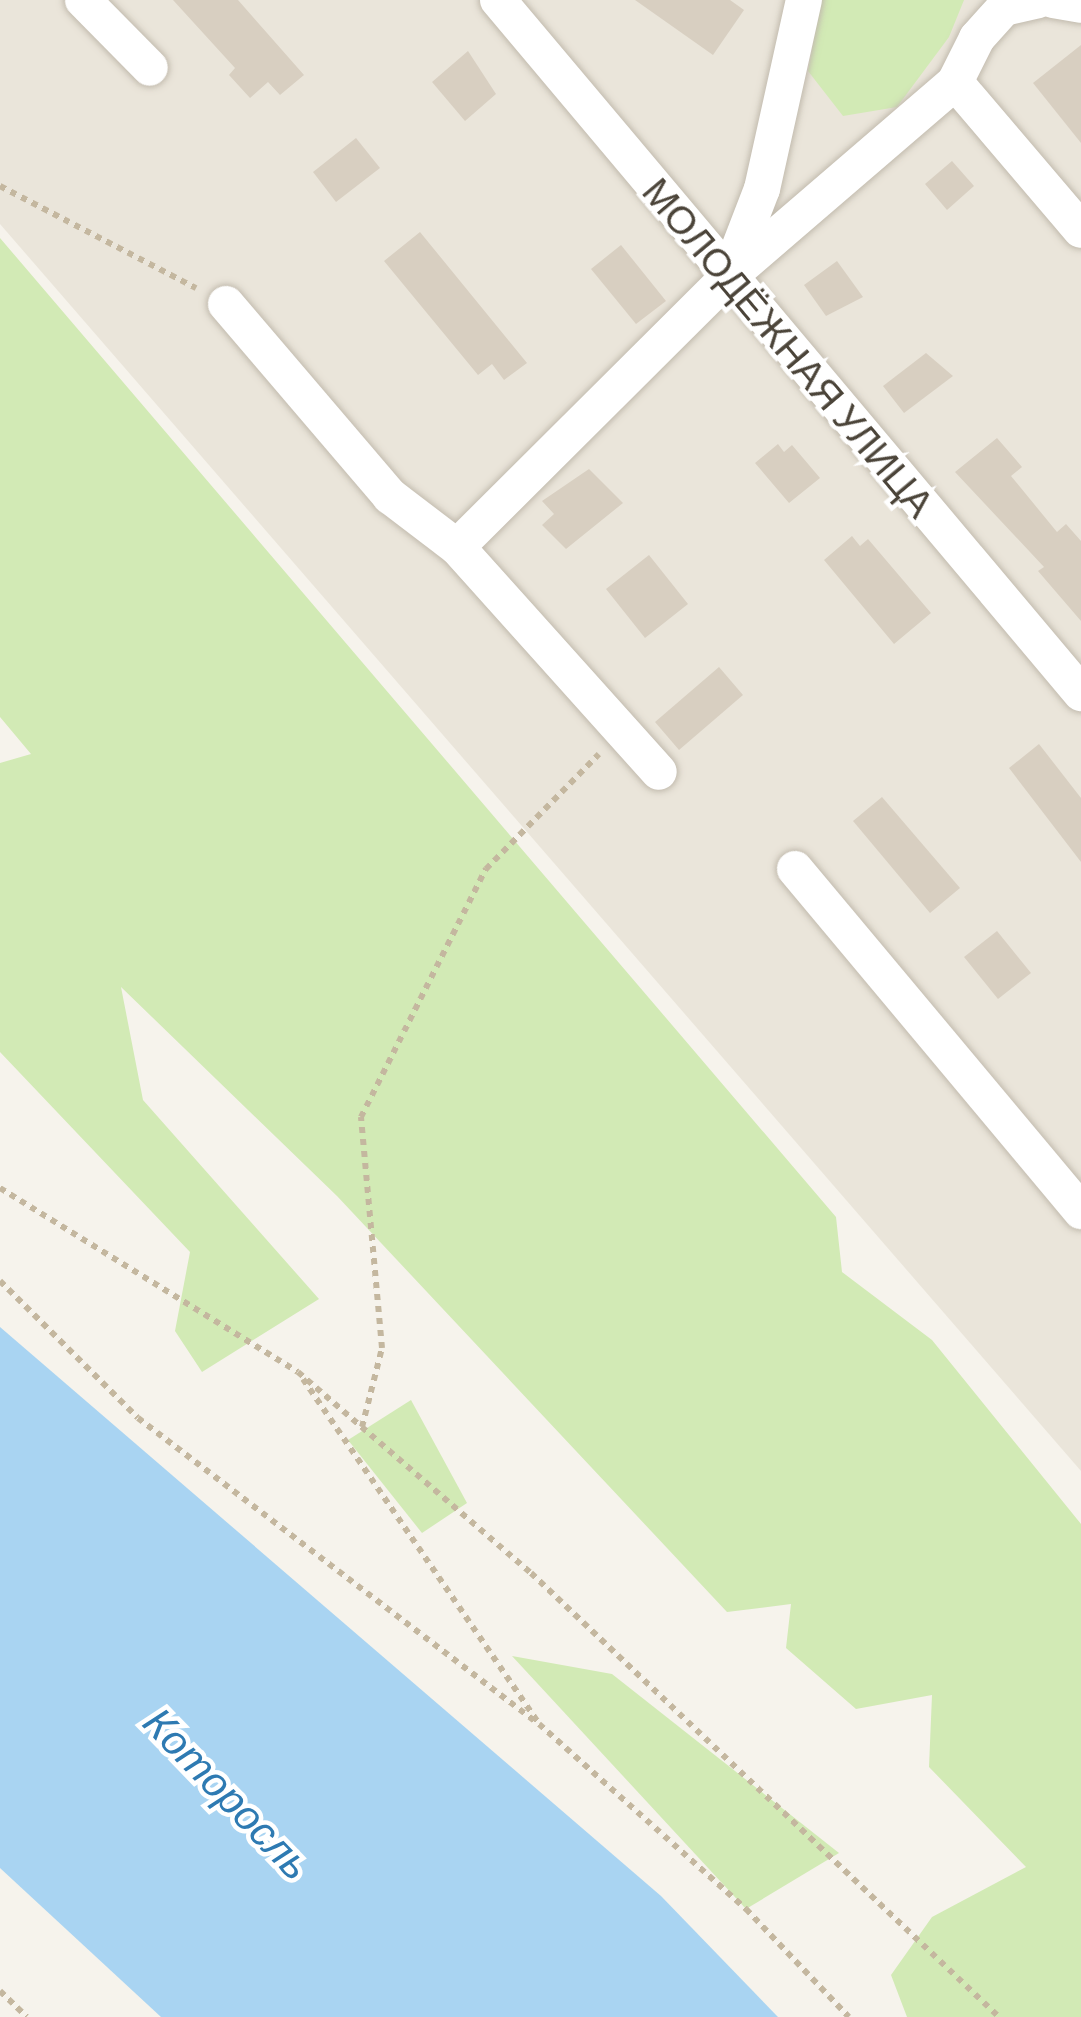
<!DOCTYPE html>
<meta charset="utf-8">
<style>
body{margin:0}
#map{position:relative;width:1081px;height:2017px;overflow:hidden;background:#f6f3ec;font-family:Barlow,sans-serif}
div>[style]{position:absolute}
[style*='--x']{left:calc(var(--x)*1px);top:calc(var(--y)*1px);width:calc(var(--w)*1px);rotate:calc(var(--a)*1deg)}
.residential>*{inset:0;background:#eae5da}
.green>*{inset:0;background:#d2eab5}
.water>*{inset:0;background:#a9d4f2}
.building>*{inset:0;background:#d8cfc1}
.path>*{height:6px;margin-top:-3px;transform-origin:0;background:repeating-linear-gradient(90deg,#c4b79f 0 6px,transparent 0 12px)}
.roads{filter:drop-shadow(0 0 3px #c2bbae) drop-shadow(0 0 3px #c2bbae)}
.minor>*{height:36px;margin:-18px;padding:0 18px;transform-origin:18px;border-radius:18px;background:#fff}
span{translate:-50% -50%;white-space:nowrap;text-align:center;line-height:1.15;-webkit-text-stroke:9px #fff;paint-order:stroke}
.street-label{font-size:39px;color:#4b4439}
.water-label{font-size:42px;color:#2e7ab2;font-style:italic}
</style>
<div id="map">
<div class="residential">
<i style="clip-path:polygon(0 0,1081px 0,1081px 1471px,0 224px)"></i>
</div>
<div class="green">
<i style="clip-path:polygon(821px 0,964px 0,949px 37px,897px 107px,843px 116px,808px 71px)"></i>
<i style="clip-path:polygon(0 238px,836px 1217px,842px 1272px,932px 1340px,1081px 1524px,1081px 2017px,907px 2017px,891px 1975px,932px 1917px,1026px 1867px,929px 1767px,932px 1695px,856px 1709px,786px 1648px,791px 1604px,727px 1612px,337px 1196px,121px 987px,143px 1100px,319px 1299px,202px 1372px,175px 1331px,190px 1252px,0 1052px,0 763px,31px 754px,0 717px)"></i>
<i style="clip-path:polygon(411px 1400px,467px 1503px,422px 1533px,348px 1440px)"></i>
<i style="clip-path:polygon(512px 1656px,612px 1674px,839px 1853px,746px 1909px)"></i>
</div>
<div class="water">
<i style="clip-path:polygon(0 1327px,661px 1896px,778px 2017px,161px 2017px,0 1868px)"></i>
</div>
<div class="building">
<i style="clip-path:polygon(173px 0,238px 0,304px 75px,280px 95px,268px 82px,250px 98px,229px 75px,235px 68px)"></i>
<i style="clip-path:polygon(635px 0,730px 0,744px 10px,713px 55px)"></i>
<i style="clip-path:polygon(1081px 45px,1081px 143px,1033px 83px)"></i>
<i style="clip-path:polygon(468px 51px,496px 94px,465px 121px,432px 82px)"></i>
<i style="clip-path:polygon(356px 138px,380px 168px,336px 202px,313px 172px)"></i>
<i style="clip-path:polygon(952px 161px,974px 186px,947px 210px,925px 184px)"></i>
<i style="clip-path:polygon(420px 232px,527px 363px,504px 380px,492px 364px,478px 375px,384px 261px)"></i>
<i style="clip-path:polygon(621px 245px,666px 301px,636px 324px,591px 269px)"></i>
<i style="clip-path:polygon(837px 261px,863px 297px,826px 316px,804px 285px)"></i>
<i style="clip-path:polygon(926px 353px,953px 376px,904px 413px,883px 386px)"></i>
<i style="clip-path:polygon(997px 438px,1022px 467px,1011px 476px,1057px 532px,1066px 524px,1081px 541px,1081px 621px,1038px 571px,1044px 567px,955px 472px)"></i>
<i style="clip-path:polygon(778px 444px,784px 452px,792px 445px,820px 478px,789px 503px,755px 463px)"></i>
<i style="clip-path:polygon(589px 469px,623px 503px,566px 549px,542px 525px,554px 514px,542px 501px)"></i>
<i style="clip-path:polygon(852px 536px,860px 546px,868px 539px,931px 613px,894px 644px,824px 560px)"></i>
<i style="clip-path:polygon(649px 555px,688px 604px,645px 638px,606px 589px)"></i>
<i style="clip-path:polygon(719px 667px,743px 695px,679px 750px,655px 722px)"></i>
<i style="clip-path:polygon(1039px 744px,1081px 798px,1081px 862px,1009px 768px)"></i>
<i style="clip-path:polygon(882px 797px,960px 888px,930px 913px,853px 821px)"></i>
<i style="clip-path:polygon(997px 931px,1031px 973px,998px 999px,964px 957px)"></i>
</div>
<div class="path">
<i style="--x:0;--y:186;--w:221;--a:27.5"></i>
<i style="--x:0;--y:1188;--w:350;--a:31.7"></i>
<i style="--x:298;--y:1372;--w:308;--a:40.8"></i>
<i style="--x:531;--y:1573;--w:645;--a:43.49"></i>
<i style="--x:0;--y:1281;--w:194;--a:44.8"></i>
<i style="--x:138;--y:1418;--w:501;--a:37.37"></i>
<i style="--x:303;--y:1379;--w:418;--a:55.6"></i>
<i style="--x:539;--y:1724;--w:278;--a:41.8"></i>
<i style="--x:746;--y:1909;--w:149;--a:46.4"></i>
<i style="--x:362;--y:1427;--w:81;--a:-75.8"></i>
<i style="--x:382;--y:1348;--w:232;--a:-95.2"></i>
<i style="--x:361;--y:1117;--w:278;--a:-63.3"></i>
<i style="--x:486;--y:869;--w:161;--a:-45.5"></i>
<i style="--x:0;--y:1991;--w:37;--a:44"></i>
</div>
<div class="roads">
<div class="minor">
<i style="--x:83;--y:0;--w:95;--a:45.4"></i>
<i style="--x:498;--y:0;--w:906;--a:49.93"></i>
<i style="--x:1053;--y:0;--w:28;--a:10"></i>
<i style="--x:955;--y:82;--w:194;--a:49.6"></i>
<i style="--x:731;--y:275;--w:296;--a:-40.7"></i>
<i style="--x:955;--y:82;--w:49;--a:-63.4"></i>
<i style="--x:977;--y:38;--w:40;--a:-48"></i>
<i style="--x:1004;--y:8;--w:35;--a:-13"></i>
<i style="--x:226;--y:304;--w:253;--a:49.5"></i>
<i style="--x:390;--y:496;--w:84;--a:37.3"></i>
<i style="--x:457;--y:547;--w:302;--a:48.1"></i>
<i style="--x:457;--y:547;--w:383;--a:-44.9"></i>
<i style="--x:728;--y:277;--w:94;--a:-68.9"></i>
<i style="--x:762;--y:189;--w:194;--a:-77.5"></i>
<i style="--x:795;--y:869;--w:446;--a:50.1"></i>
</div>
</div>
<div class="street-label">
<span style="left:789px;top:347px;rotate:50deg">МОЛОДЁЖНАЯ УЛИЦА</span>
</div>
<div class="water-label">
<span style="left:229px;top:1792px;rotate:46deg">Которосль</span>
</div>
</div>
